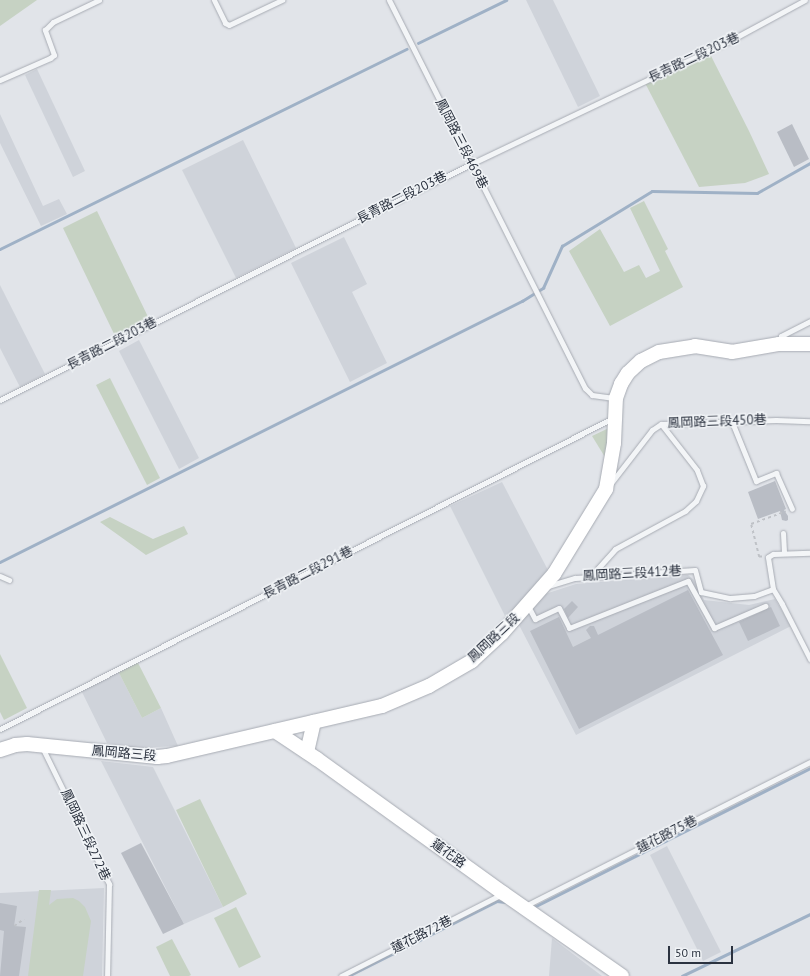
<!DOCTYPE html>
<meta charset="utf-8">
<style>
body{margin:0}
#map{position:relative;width:810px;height:976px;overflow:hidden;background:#e1e4e9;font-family:"PT Sans","Noto Sans TC",sans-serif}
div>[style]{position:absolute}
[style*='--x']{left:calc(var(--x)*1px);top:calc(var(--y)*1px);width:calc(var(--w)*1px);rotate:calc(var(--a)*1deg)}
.built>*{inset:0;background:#cfd3da}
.green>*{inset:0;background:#c6d2c3}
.stream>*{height:2.5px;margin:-1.25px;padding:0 1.25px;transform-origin:1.25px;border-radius:1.25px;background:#9fb1c6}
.building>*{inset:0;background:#b9bdc5}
.path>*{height:1.5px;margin-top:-0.75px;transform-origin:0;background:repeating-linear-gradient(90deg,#bfc2c7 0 3px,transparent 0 6px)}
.roads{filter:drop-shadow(0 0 1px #a7abb3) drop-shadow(0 0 1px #a7abb3)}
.lane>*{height:5px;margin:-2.5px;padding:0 2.5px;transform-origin:2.5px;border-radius:2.5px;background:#f3f5f7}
.secondary>*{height:14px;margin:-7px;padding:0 7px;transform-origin:7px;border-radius:7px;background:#fff}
span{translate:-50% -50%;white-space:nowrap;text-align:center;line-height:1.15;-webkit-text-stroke:3px #f0f3f6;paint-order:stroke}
.street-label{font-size:13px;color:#2b323f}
.scale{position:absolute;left:668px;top:946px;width:65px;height:18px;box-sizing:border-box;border:2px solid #2b323f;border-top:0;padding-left:5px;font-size:12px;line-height:14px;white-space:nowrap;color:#2b323f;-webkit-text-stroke:3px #f0f3f6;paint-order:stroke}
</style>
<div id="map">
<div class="built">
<i style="clip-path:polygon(526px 0,553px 0,600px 96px,578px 107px)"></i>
<i style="clip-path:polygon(37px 69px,85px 171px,73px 177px,25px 75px)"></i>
<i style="clip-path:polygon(0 114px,43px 206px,59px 199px,67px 214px,41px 226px,0 143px)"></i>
<i style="clip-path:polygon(243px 140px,296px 248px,236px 278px,182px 170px)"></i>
<i style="clip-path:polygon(344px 237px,367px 284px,352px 292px,387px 363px,350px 382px,291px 263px)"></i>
<i style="clip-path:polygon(0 285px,45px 374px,20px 387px,0 348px)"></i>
<i style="clip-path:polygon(139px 340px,199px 458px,179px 469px,119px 351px)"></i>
<i style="clip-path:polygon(502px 482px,550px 574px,508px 622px,450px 506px)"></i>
<i style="clip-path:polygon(688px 575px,694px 580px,704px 600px,749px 605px,775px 599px,791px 626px,576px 735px,518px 623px,542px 595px,576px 584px)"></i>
<i style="clip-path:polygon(118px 671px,142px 718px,161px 708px,178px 746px,137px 748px,107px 743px,81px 690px)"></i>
<i style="clip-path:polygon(101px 761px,153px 767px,223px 907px,184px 924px)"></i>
<i style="clip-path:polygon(667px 846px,721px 952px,703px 961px,650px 855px)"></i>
<i style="clip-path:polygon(104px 888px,102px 976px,0 976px,0 893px)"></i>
<i style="clip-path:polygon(552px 938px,602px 976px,549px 976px)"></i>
</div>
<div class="green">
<i style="clip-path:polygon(0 0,37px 0,0 26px)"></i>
<i style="clip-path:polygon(709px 52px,749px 131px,769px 174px,745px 183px,699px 187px,645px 83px)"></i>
<i style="clip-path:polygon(644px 201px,668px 249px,665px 251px,683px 287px,610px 326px,569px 251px,600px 229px,624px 272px,639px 265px,646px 278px,660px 271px,630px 208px)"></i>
<i style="clip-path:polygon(97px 211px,150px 321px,116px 338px,63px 228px)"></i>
<i style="clip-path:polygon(110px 378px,160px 478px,147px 485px,96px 385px)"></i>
<i style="clip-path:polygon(611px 427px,608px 462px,592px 436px)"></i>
<i style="clip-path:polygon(110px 517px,153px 539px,184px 526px,188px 534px,146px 555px,100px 522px)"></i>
<i style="clip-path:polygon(0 654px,27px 708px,4px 720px,0 712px)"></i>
<i style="clip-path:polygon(137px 661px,161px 708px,142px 718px,118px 671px)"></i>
<i style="clip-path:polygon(200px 799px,247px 894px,223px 907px,176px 810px)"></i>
<i style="clip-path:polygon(39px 890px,51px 890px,49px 905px,57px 899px,73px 898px,79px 901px,85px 907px,91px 921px,83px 976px,28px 976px)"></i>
<i style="clip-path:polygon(236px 907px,261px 957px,239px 968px,214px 918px)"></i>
<i style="clip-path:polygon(172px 939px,191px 975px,189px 976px,170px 976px,156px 947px)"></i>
</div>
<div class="stream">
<i style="--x:418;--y:43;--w:98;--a:-26"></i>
<i style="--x:0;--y:249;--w:453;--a:-26.2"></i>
<i style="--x:0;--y:562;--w:584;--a:-26.57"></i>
<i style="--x:522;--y:301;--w:25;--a:-32"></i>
<i style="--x:543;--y:288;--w:46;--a:-65.7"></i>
<i style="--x:562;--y:246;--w:105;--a:-31.4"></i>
<i style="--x:652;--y:191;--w:105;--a:1.1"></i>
<i style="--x:757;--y:193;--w:61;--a:-29.5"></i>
<i style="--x:534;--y:907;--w:309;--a:-26.7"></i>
<i style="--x:348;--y:976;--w:167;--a:-26.7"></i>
<i style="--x:497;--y:901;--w:8;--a:7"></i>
<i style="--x:682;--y:976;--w:142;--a:-25.8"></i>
</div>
<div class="building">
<i style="clip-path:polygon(792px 124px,809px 159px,794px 167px,777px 132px)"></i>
<i style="clip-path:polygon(775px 481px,786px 509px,784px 510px,788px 516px,788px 520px,786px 521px,782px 520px,780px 511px,758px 519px,748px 492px)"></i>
<i style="clip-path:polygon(688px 590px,723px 655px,579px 729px,530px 631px,559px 617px,573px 647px,591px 638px,586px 630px,590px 626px,594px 626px,598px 635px)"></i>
<i style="clip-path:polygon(572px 601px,578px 607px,568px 618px,564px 609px)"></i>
<i style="clip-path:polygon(771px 607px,780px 626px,748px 641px,739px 622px)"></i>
<i style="clip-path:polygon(141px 843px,184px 924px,163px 934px,121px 853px)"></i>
<i style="clip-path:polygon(0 903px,17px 906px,14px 926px,26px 927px,19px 976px,0 976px,4px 931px,0 930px)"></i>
</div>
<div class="path">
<i style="--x:762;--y:557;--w:3;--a:180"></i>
<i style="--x:759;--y:557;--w:34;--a:-104"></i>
<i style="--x:751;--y:524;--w:37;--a:-20"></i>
<i style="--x:14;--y:926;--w:12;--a:-35"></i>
</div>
<div class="roads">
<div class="lane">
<i style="--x:214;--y:0;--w:25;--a:64"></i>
<i style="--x:225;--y:23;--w:4;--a:27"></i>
<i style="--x:229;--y:25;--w:59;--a:-25.3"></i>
<i style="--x:389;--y:0;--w:435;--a:63.2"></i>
<i style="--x:585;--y:388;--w:10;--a:45"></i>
<i style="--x:592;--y:395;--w:22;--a:8"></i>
<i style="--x:0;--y:80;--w:55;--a:-23.7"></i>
<i style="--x:50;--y:58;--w:5;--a:-37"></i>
<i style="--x:54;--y:55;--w:27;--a:-110"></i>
<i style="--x:45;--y:30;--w:11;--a:-45"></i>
<i style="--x:53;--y:22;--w:51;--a:-25.6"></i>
<i style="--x:780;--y:342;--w:6;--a:-81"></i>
<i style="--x:781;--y:336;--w:33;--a:-27"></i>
<i style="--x:0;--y:400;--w:527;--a:-26.61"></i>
<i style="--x:471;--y:164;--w:288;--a:-25.5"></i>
<i style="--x:731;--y:40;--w:84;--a:-28.4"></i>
<i style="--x:732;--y:422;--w:64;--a:67.9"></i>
<i style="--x:756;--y:481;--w:22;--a:-22"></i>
<i style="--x:776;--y:473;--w:39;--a:66"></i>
<i style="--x:611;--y:483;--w:67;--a:-52.3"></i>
<i style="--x:652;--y:430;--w:11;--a:-34"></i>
<i style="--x:661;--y:424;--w:115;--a:-2"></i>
<i style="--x:776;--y:420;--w:34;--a:2"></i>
<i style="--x:783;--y:533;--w:20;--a:87"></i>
<i style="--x:0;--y:576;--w:10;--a:24"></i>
<i style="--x:591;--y:576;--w:36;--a:-48"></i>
<i style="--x:615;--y:549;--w:80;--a:-28.5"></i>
<i style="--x:685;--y:511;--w:15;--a:-42"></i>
<i style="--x:696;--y:501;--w:17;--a:-65"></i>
<i style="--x:703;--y:486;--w:17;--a:-111"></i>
<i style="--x:697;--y:470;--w:58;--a:-128"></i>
<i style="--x:548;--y:586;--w:28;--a:-17"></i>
<i style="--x:575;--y:578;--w:120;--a:-3.8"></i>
<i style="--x:695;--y:570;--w:23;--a:75"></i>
<i style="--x:701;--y:592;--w:30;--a:12"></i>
<i style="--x:730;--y:598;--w:24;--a:-5"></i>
<i style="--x:754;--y:596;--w:20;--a:-20"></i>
<i style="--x:773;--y:589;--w:32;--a:-99"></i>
<i style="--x:768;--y:557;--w:6;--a:-31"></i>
<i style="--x:773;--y:554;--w:37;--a:-2"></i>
<i style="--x:773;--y:589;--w:17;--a:59"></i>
<i style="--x:782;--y:604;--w:62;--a:63"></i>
<i style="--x:528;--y:606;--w:15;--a:62"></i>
<i style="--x:535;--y:619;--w:26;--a:-25"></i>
<i style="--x:559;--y:608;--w:22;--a:63"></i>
<i style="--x:569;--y:628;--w:128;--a:-21.6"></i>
<i style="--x:688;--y:581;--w:54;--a:61"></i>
<i style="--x:714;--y:628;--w:56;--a:-23.3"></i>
<i style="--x:0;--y:729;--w:687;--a:-26.9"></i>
<i style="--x:42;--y:747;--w:153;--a:63.9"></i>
<i style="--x:109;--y:884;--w:92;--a:91.2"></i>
<i style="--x:525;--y:906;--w:319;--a:-26.8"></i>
<i style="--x:341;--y:976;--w:181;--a:-27"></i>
</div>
<div class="secondary">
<i style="--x:275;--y:731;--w:50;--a:33.7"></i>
<i style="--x:317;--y:759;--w:229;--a:35.8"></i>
<i style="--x:503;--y:893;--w:145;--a:34.9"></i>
<i style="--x:0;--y:750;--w:16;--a:-18"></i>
<i style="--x:15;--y:745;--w:12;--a:-5"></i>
<i style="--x:27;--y:744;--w:131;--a:5.7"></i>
<i style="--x:157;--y:757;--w:10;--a:-6"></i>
<i style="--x:167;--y:756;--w:221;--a:-13.1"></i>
<i style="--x:382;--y:706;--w:51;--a:-23.1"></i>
<i style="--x:429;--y:686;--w:50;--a:-30.2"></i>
<i style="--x:472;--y:661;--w:41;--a:-43"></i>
<i style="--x:502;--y:633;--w:79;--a:-48.6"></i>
<i style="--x:554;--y:574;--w:100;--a:-58.5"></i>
<i style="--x:606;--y:489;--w:47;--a:-80.1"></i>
<i style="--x:614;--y:443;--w:45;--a:-87.5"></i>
<i style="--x:616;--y:398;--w:15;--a:-70"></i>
<i style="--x:621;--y:384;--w:13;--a:-58"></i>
<i style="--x:628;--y:373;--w:18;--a:-43"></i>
<i style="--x:641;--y:361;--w:20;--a:-27"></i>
<i style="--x:659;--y:352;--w:36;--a:-9"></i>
<i style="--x:695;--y:346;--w:37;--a:9"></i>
<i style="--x:732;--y:352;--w:48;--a:-9.7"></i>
<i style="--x:779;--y:344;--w:31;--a:0"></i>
<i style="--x:307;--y:752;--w:31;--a:-77"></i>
</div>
</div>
<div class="street-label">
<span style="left:694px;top:58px;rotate:-25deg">長青路二段203巷</span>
<span style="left:461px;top:144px;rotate:63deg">鳳岡路三段469巷</span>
<span style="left:402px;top:198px;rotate:-27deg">長青路二段203巷</span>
<span style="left:112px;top:344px;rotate:-27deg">長青路二段203巷</span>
<span style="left:717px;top:422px;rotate:-2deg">鳳岡路三段450巷</span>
<span style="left:308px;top:573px;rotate:-27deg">長青路二段291巷</span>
<span style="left:632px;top:574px;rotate:-3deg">鳳岡路三段412巷</span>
<span style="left:494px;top:638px;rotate:-43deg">鳳岡路三段</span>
<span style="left:124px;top:754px;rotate:5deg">鳳岡路三段</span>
<span style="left:85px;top:835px;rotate:65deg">鳳岡路三段272巷</span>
<span style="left:667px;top:835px;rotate:-27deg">蓮花路75巷</span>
<span style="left:448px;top:854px;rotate:36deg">蓮花路</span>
<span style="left:422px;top:935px;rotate:-27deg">蓮花路72巷</span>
</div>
<div class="scale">50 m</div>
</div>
